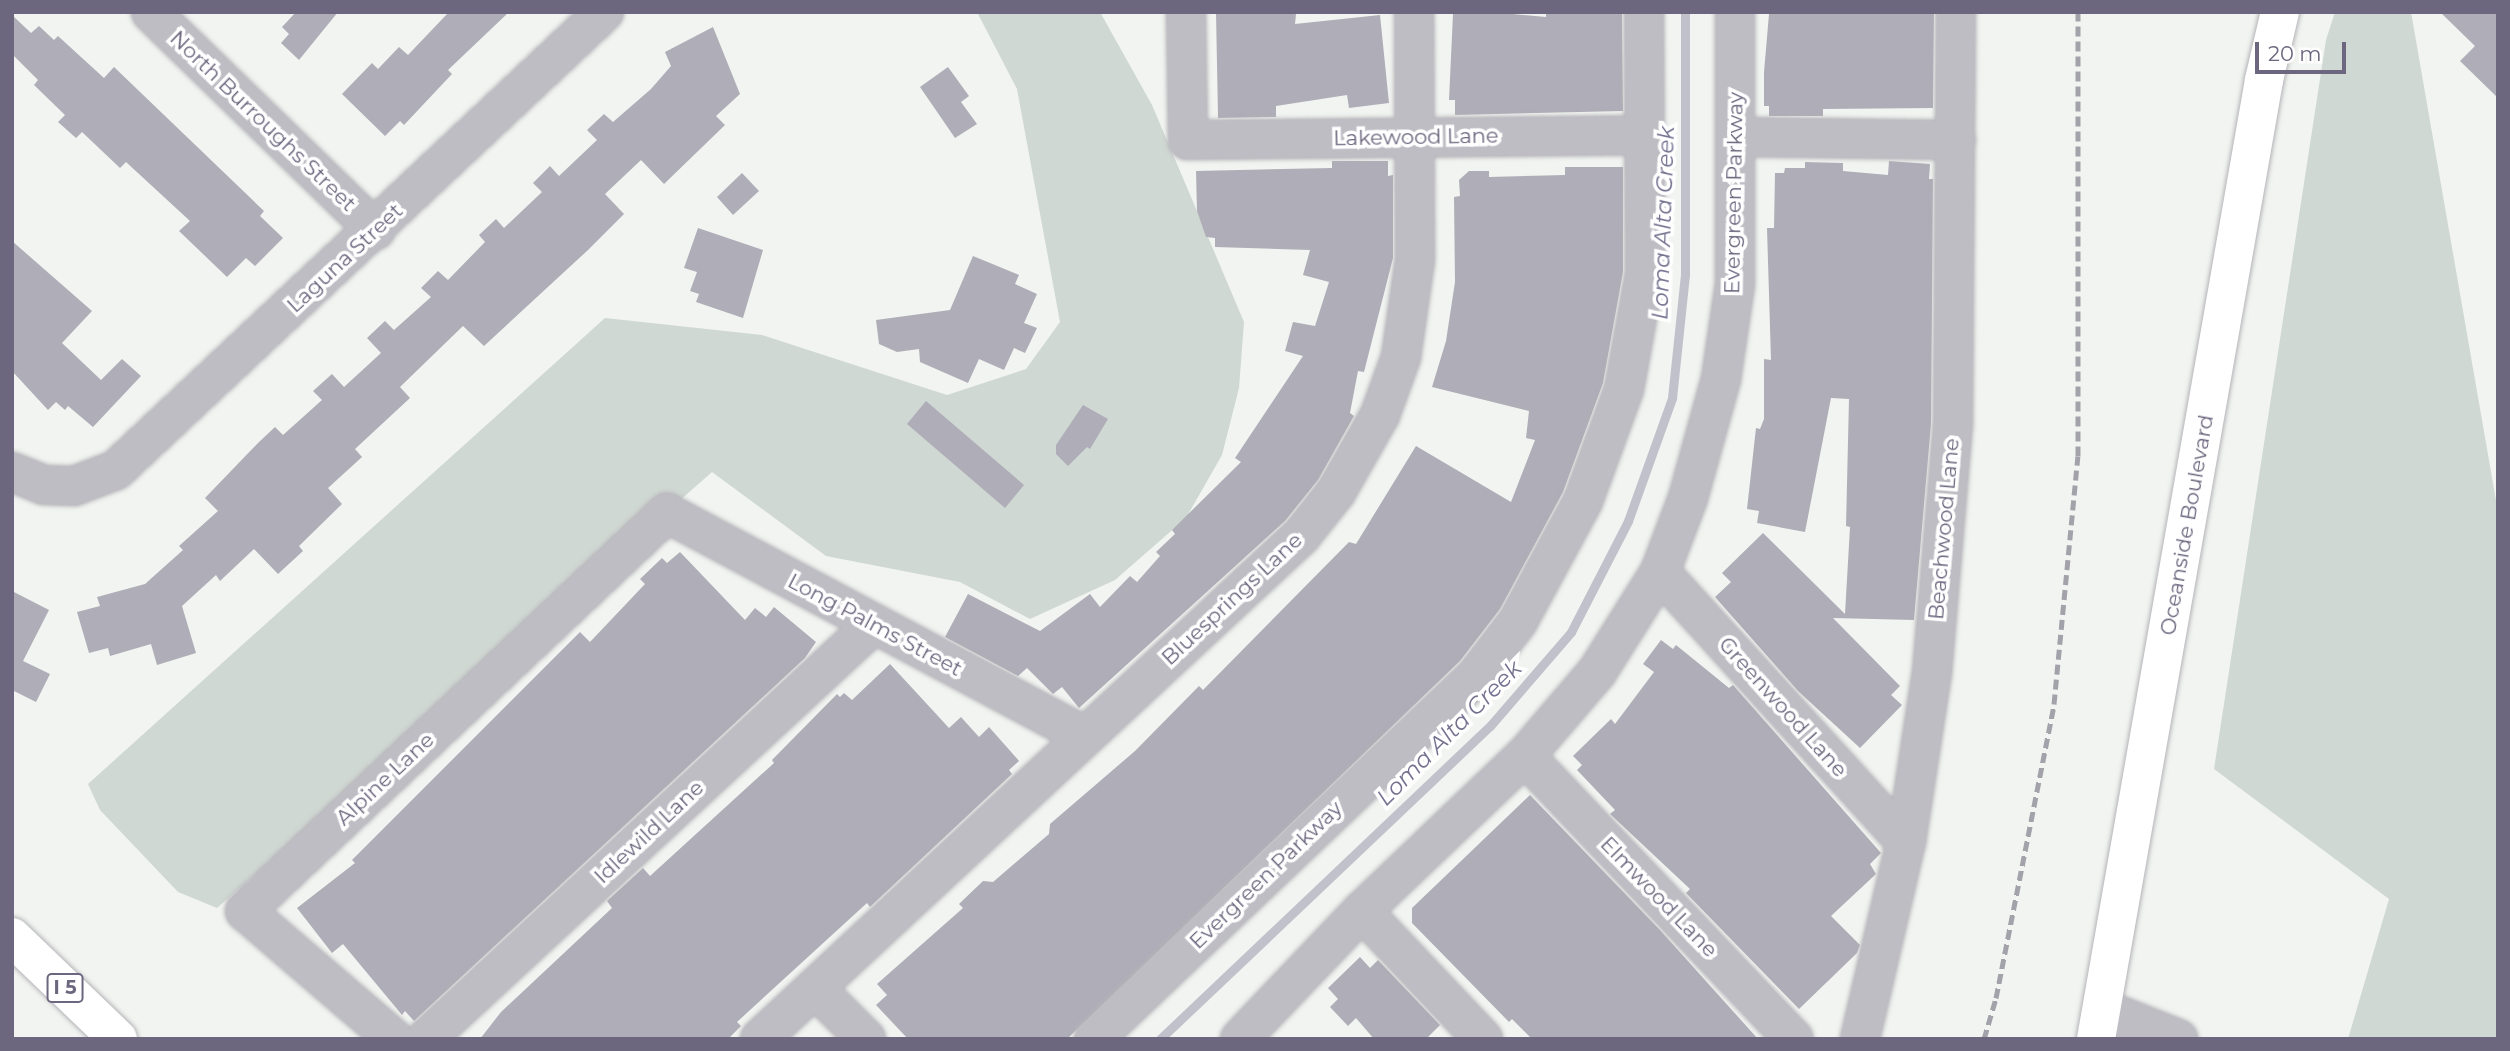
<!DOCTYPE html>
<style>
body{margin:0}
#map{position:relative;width:2510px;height:1051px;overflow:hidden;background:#f1f4f0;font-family:Montserrat,sans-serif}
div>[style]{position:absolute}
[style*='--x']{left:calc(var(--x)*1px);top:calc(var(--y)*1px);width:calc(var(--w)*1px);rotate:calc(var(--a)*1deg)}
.green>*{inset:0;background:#d0d8d3}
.stream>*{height:9px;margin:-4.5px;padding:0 4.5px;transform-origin:4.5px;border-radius:4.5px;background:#c1c1cc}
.building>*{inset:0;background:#afadb7}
.roads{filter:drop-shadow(0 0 2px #b5b3b9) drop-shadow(0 0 2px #b5b3b9)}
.minor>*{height:38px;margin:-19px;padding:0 19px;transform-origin:19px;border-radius:19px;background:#bfbdc4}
.major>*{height:38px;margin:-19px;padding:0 19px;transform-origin:19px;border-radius:19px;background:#fff}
.highway>*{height:38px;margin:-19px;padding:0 19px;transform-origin:19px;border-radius:19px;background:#fff}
.rail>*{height:5px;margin-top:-2.5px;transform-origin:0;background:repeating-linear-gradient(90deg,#a3a1aa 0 10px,transparent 0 15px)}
span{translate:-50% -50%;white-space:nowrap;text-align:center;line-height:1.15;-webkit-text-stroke:7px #fff;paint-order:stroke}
.shield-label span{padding:2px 5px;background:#fff;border:2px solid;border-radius:5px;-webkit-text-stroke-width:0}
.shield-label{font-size:19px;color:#6c667e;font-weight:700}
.street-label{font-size:21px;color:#6c667e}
.water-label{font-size:23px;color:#73718f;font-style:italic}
.frame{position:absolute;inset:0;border:14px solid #6c667e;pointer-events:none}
.scale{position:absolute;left:2255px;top:42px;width:91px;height:32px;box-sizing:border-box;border:4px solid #6c667e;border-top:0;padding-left:9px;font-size:21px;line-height:24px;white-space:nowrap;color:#6c667e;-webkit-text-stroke:5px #fff;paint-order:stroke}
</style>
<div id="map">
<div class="green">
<i style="clip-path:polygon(977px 12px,1100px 12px,1152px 105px,1244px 322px,1239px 388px,1222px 455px,1186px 518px,1115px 580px,1030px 619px,960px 582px,826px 556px,712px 472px,217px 908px,178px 892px,100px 810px,88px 784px,605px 318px,762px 335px,947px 395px,1026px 369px,1060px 322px,1017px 89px)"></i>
<i style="clip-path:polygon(2335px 12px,2411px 12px,2498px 512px,2498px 1039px,2348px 1039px,2389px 899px,2214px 769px,2326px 40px)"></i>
</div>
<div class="stream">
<i style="--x:1160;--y:1039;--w:455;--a:-43.5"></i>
<i style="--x:1490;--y:726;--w:124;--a:-49.2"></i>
<i style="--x:1571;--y:632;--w:125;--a:-62.8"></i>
<i style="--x:1628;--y:521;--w:131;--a:-70.3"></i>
<i style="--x:1672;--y:398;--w:124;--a:-84"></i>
<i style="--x:1685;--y:275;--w:263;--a:-90"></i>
</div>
<div class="building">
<i style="clip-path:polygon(296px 12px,338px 12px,299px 60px,281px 43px,289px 34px,282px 27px)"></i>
<i style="clip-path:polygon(449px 12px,509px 12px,448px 70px,452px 74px,404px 125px,400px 121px,385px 136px,342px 94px,372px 63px,378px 69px,399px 47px,408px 55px)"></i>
<i style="clip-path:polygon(1216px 12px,1296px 14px,1295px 24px,1380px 15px,1389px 103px,1349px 108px,1347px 95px,1276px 106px,1276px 117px,1218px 118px)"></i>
<i style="clip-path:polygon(1491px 12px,1546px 17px,1546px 12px,1622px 14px,1623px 111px,1455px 115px,1455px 100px,1449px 100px,1453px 14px)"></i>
<i style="clip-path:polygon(1934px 12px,1933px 108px,1823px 109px,1823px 116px,1769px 116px,1769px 106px,1764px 106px,1764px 72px,1769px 14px)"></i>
<i style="clip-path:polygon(2440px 12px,2498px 12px,2498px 98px,2460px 61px,2475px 46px)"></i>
<i style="clip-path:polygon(12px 15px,31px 33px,39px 26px,54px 40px,58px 36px,104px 78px,114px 67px,264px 211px,260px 216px,283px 238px,255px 266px,246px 258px,227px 277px,179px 231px,190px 221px,126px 162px,120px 168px,82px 132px,76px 138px,58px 122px,65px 115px,34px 85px,38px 80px,12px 54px)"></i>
<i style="clip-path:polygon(713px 27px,740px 94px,716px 116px,725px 125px,664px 184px,641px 160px,605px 194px,624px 214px,588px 250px,484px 346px,463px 326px,400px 387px,410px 398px,355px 449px,362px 457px,328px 488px,342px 504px,299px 546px,303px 551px,278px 574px,254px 549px,220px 581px,216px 575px,182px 606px,196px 653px,157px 665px,151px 644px,110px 656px,108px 648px,89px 653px,77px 612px,100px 606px,97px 597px,145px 584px,183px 550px,179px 546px,218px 511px,205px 498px,258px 443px,275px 427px,283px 435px,322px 400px,313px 391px,332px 374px,344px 387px,381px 353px,367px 338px,385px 321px,394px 330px,431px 297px,421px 288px,438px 271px,448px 280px,485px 242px,479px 235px,496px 219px,504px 228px,542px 192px,533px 183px,550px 166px,559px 176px,597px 140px,587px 130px,604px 114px,613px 122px,651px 89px,671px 66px,665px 52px)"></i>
<i style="clip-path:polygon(948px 67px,969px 96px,961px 102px,977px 124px,955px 138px,920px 87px)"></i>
<i style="clip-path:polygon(1332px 161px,1388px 161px,1388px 176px,1393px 175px,1393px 258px,1364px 372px,1358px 371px,1350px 413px,1354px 416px,1318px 480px,1285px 521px,1079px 708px,1062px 687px,1053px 694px,1027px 668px,1018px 676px,945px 637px,968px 594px,1040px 631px,1090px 594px,1100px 607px,1130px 576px,1137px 582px,1160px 556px,1156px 552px,1175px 534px,1172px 530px,1241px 462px,1235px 458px,1303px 356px,1285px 351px,1293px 322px,1315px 326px,1329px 282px,1303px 275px,1310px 250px,1215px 247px,1215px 238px,1206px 237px,1197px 211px,1196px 171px,1332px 168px)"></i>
<i style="clip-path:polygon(1889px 161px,1930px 164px,1929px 179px,1933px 179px,1931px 424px,1914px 620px,1833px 618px,1900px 686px,1891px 695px,1902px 705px,1860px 748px,1798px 691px,1715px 597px,1731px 582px,1722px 573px,1763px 533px,1845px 614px,1850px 527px,1846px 526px,1849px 399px,1831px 398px,1805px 532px,1757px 523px,1759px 511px,1747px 509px,1756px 428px,1760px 429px,1764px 419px,1764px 359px,1771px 360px,1767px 228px,1774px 228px,1775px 173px,1784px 173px,1785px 168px,1805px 168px,1805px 162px,1843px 163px,1843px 171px,1888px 175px)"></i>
<i style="clip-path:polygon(1565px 167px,1623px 167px,1623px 272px,1603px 383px,1563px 492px,1500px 609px,1460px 661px,1067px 1039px,908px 1039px,876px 1005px,887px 995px,877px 984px,963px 908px,959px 904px,983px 881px,993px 882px,1049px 834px,1050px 824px,1135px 751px,1199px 686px,1203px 690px,1349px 542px,1356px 544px,1416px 446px,1511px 502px,1535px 440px,1526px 438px,1529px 411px,1432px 387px,1446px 341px,1455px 282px,1454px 197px,1460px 196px,1459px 180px,1469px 171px,1489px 171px,1489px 177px,1565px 175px)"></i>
<i style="clip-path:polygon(742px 173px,759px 191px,733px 215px,717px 197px)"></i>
<i style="clip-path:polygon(698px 228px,763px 250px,743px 318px,696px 302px,699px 294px,690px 291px,697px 272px,684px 268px)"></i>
<i style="clip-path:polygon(12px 241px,92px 311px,62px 343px,101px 380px,122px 359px,141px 376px,93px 427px,68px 406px,65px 410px,56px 402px,48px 410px,12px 371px)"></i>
<i style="clip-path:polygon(973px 256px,1019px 275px,1015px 284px,1037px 294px,1024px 323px,1037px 328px,1025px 353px,1014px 348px,1004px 370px,979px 359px,968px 383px,920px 362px,919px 349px,897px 352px,879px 344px,876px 320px,950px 310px)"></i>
<i style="clip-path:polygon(926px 401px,1024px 485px,1005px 508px,907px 424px)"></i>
<i style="clip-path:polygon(1083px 405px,1108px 419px,1090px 449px,1087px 447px,1068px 466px,1056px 454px,1056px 445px)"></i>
<i style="clip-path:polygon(680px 552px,745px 620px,755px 608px,766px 617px,774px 607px,816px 642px,805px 658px,414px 1021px,405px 1011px,402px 1015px,343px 944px,332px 953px,297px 908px,355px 863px,352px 860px,580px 632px,590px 642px,645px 584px,640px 579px,662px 558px,667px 563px)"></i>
<i style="clip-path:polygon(12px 591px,49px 610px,23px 661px,50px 674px,36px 702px,12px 690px)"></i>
<i style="clip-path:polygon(1661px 640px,1673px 649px,1676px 645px,1729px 688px,1733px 685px,1881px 853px,1870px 864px,1876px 874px,1831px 916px,1860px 945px,1857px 953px,1799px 1009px,1686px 893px,1690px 889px,1610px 814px,1615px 810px,1577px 770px,1582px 765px,1573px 756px,1611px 719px,1615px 724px,1654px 672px,1643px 664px)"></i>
<i style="clip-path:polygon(890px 664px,949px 728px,961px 717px,979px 737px,989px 727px,1019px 761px,1009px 770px,1012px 774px,870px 907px,867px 903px,737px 1022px,741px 1026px,728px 1039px,480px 1039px,501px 1012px,612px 908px,607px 901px,643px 868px,650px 876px,774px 763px,772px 760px,837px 694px,840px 697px,844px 693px,852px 700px)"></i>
<i style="clip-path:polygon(1530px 795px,1660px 930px,1758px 1039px,1532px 1039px,1512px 1019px,1509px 1022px,1412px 923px,1412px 908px)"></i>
<i style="clip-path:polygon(1360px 957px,1370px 968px,1378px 960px,1440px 1025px,1426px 1039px,1374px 1039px,1356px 1018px,1348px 1026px,1330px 1007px,1338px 999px,1328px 988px)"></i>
</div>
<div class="roads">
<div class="minor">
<i style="--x:151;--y:12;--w:313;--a:44.2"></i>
<i style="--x:1186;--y:12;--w:128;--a:89.1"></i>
<i style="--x:1188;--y:140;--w:456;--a:-0.6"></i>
<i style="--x:1736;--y:137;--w:220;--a:0.8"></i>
<i style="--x:12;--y:472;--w:35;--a:22"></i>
<i style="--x:44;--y:485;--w:30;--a:2"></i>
<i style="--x:74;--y:486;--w:45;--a:-20.9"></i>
<i style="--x:116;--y:470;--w:669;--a:-43.18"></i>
<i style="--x:1660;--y:572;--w:365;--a:47.7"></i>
<i style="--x:1525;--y:756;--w:390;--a:46.5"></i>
<i style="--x:1362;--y:911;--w:176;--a:46.6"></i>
<i style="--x:815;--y:988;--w:72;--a:45"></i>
<i style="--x:2105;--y:1010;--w:79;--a:21.7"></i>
<i style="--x:394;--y:1039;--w:196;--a:-139.3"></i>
<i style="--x:245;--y:911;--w:580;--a:-43.32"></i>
<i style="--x:667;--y:513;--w:473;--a:28.1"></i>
<i style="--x:426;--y:1039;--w:609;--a:-42.81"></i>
<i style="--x:760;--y:1039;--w:739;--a:-42.92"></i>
<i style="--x:1301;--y:536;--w:56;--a:-51.5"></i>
<i style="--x:1336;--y:492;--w:89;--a:-60.3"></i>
<i style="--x:1380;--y:415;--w:62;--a:-70.1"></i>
<i style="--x:1401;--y:357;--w:98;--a:-81.8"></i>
<i style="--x:1415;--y:260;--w:248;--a:-90.2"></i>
<i style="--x:1094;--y:1039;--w:527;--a:-43.54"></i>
<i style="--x:1476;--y:676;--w:69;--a:-52.6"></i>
<i style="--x:1518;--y:621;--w:136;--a:-61.6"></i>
<i style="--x:1583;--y:501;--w:119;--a:-69.9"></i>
<i style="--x:1624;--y:389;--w:117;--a:-79.7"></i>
<i style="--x:1645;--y:274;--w:262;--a:-90.2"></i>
<i style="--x:1240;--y:1039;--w:177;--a:-46.4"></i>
<i style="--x:1362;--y:911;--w:225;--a:-43.6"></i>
<i style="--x:1525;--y:756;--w:111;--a:-49.4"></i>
<i style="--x:1597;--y:672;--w:118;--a:-57.8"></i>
<i style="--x:1660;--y:572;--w:79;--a:-69.3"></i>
<i style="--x:1688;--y:498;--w:123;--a:-74.5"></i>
<i style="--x:1721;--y:379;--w:96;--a:-81.6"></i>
<i style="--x:1735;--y:284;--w:272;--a:-90"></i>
<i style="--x:1860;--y:1039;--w:202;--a:-76.9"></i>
<i style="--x:1906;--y:842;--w:171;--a:-81.3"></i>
<i style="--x:1932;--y:673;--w:249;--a:-85.2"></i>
<i style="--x:1953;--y:425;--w:413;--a:-89.6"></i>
</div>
<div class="major">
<i style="--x:2096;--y:1039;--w:974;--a:-80.06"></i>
<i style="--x:2264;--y:80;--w:70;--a:-76.8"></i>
</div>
<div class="highway">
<i style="--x:12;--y:937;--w:147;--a:43.9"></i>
</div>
</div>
<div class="rail">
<i style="--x:1984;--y:1039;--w:43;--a:-73.7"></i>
<i style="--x:1996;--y:998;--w:300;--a:-78.8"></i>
<i style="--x:2054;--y:704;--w:249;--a:-84.5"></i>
<i style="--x:2078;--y:456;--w:444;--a:-90"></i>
</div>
<div class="shield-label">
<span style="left:65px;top:988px">I 5</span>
</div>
<div class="street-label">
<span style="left:263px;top:121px;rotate:44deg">North Burroughs Street</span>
<span style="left:1416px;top:137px;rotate:-1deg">Lakewood Lane</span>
<span style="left:1734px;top:193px;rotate:-89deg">Evergreen Parkway</span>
<span style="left:345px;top:258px;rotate:-43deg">Laguna Street</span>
<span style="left:2187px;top:525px;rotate:-80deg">Oceanside Boulevard</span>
<span style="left:1944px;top:529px;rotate:-85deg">Beachwood Lane</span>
<span style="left:1232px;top:599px;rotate:-43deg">Bluesprings Lane</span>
<span style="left:875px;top:625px;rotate:28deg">Long Palms Street</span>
<span style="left:1783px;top:707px;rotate:48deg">Greenwood Lane</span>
<span style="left:385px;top:779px;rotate:-43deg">Alpine Lane</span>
<span style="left:649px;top:832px;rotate:-43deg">Idlewild Lane</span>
<span style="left:1266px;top:875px;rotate:-44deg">Evergreen Parkway</span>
<span style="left:1659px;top:897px;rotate:46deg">Elmwood Lane</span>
</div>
<div class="water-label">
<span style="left:1663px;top:223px;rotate:-88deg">Loma Alta Creek</span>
<span style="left:1449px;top:733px;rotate:-45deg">Loma Alta Creek</span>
</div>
<div class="frame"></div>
<div class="scale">20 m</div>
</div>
